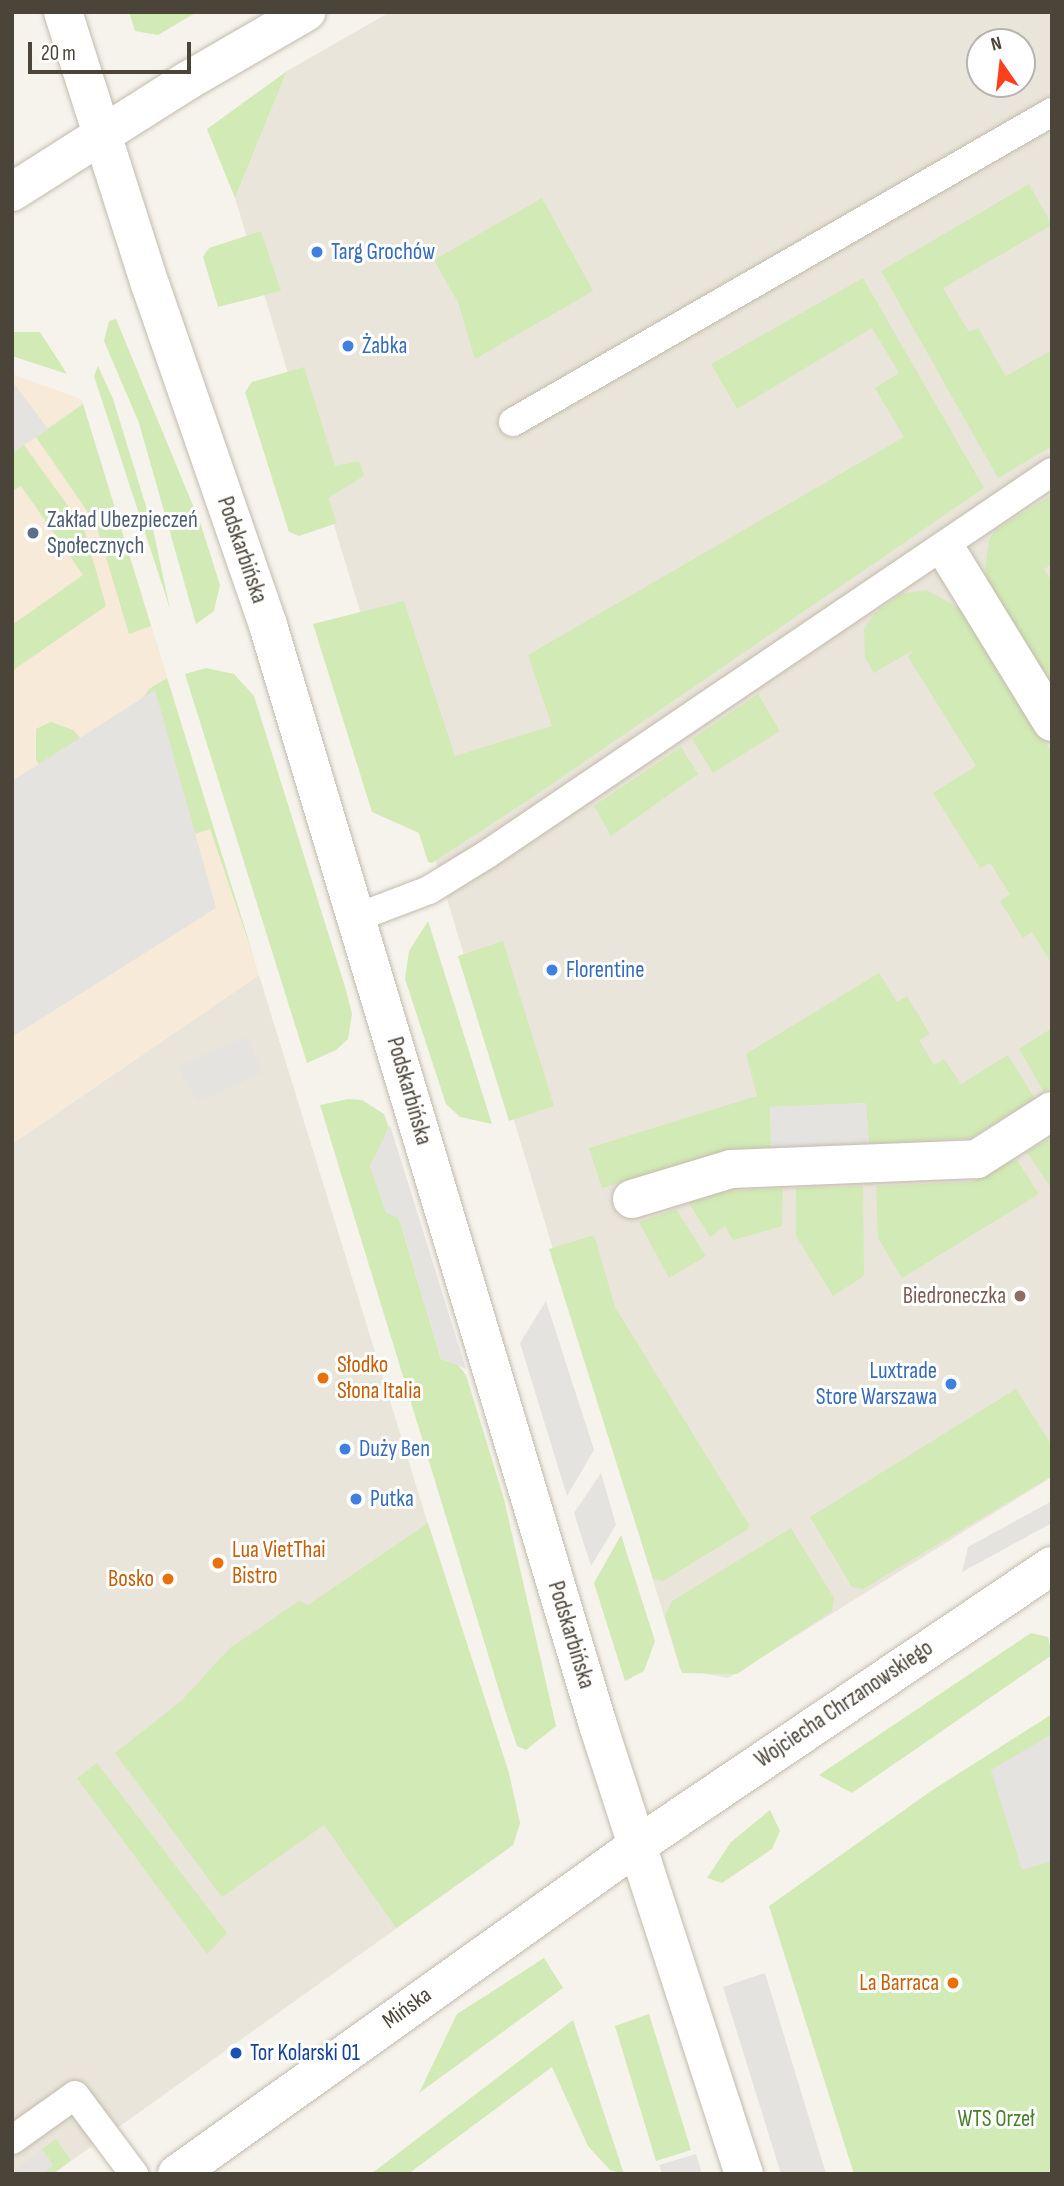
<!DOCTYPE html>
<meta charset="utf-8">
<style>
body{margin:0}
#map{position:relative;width:1064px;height:2186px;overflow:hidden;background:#f6f3ec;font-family:"Sofia Sans Condensed",sans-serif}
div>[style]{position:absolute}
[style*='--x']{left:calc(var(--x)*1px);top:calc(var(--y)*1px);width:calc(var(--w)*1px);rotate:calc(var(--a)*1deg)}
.residential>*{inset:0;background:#eae5da}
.commercial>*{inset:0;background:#f7ead8}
.green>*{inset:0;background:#d2eab5}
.parking>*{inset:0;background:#e5e3e0}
.roads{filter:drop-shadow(0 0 2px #c2bbae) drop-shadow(0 0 2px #c2bbae)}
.service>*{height:28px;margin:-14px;padding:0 14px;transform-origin:14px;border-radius:14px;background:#fff}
.pedestrian>*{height:38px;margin:-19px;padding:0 19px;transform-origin:19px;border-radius:19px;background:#fff}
.minor>*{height:38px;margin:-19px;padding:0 19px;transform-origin:19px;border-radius:19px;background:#fff}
.dots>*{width:19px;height:19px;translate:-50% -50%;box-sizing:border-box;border:4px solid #fff;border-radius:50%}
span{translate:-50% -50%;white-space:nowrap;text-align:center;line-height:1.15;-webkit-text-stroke:6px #fff;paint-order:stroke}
.shop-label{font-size:23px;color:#366cbe}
.left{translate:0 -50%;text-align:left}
.right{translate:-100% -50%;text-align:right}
.service-label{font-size:23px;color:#4e5e75}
.street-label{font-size:23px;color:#4b4439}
.education-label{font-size:23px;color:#785e54}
.food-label{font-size:23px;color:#c56008}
.transit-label{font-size:23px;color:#164399}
.park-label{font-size:23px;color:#4a7f2a}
.frame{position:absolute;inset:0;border:14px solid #4b4439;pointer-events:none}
.north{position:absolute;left:966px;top:28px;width:70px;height:70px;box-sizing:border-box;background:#fff;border:2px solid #b7b4b0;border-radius:50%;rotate:346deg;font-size:19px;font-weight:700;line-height:28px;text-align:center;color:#4b4439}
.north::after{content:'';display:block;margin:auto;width:24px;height:32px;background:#fc3f1d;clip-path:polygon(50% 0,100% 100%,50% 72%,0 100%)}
.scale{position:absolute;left:28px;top:42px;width:163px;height:32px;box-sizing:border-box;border:4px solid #4b4439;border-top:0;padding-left:9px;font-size:21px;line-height:24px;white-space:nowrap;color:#4b4439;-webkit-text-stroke:5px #fff;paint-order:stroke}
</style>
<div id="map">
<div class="residential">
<i style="clip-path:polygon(evenodd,390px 12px,1052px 12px,1052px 1477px,728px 1678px,680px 1669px,235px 198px,287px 71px,390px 12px,980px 42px,1022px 42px,1022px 84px,980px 84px,980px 42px)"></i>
<i style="clip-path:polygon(259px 975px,520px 1823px,513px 1845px,53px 2174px,12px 2174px,12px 1144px)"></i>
</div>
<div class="commercial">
<i style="clip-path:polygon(12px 374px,81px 399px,83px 404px,259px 975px,12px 1144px)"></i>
</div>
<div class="green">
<i style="clip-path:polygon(129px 12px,197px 12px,158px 35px,135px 31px)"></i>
<i style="clip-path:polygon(287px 71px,235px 198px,207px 129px)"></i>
<i style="clip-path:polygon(1029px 184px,1052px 225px,943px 288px,969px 332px,978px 328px,1006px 376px,1052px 350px,1052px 446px,998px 478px,881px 271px)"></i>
<i style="clip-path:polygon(542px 198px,593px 291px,475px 359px,458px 302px,434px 260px)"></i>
<i style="clip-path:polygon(261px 231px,281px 291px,218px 307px,203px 257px,209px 248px)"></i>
<i style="clip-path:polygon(863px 278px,984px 488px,530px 799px,432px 863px,428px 862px,419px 833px,372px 812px,313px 624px,404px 601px,455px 756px,552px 726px,528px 655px,904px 437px,875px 388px,899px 373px,872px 328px,737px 409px,711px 364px)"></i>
<i style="clip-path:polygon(116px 319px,201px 525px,220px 585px,214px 611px,196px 624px,139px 423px,104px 341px,109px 321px)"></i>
<i style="clip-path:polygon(12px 332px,40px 332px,67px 374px,12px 356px)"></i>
<i style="clip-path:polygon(98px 366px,113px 399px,153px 529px,170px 609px,94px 376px)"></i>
<i style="clip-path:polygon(304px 367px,335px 466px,359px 461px,364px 476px,328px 498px,337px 523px,299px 536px,289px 532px,245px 392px,252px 382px)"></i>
<i style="clip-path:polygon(83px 404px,151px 626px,129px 634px,96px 524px,36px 437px)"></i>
<i style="clip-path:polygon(24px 445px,84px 528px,106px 606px,12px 671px,12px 625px,83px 575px,21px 486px,12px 491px,12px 453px)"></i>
<i style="clip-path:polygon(1052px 495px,1052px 564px,1044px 569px,1052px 582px,1052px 690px,990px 590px,985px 569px,989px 540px,995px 530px)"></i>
<i style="clip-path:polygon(927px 590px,967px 613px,1052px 753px,1052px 964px,1032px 932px,1023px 938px,1000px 901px,1010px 894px,990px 863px,980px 868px,933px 793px,976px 766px,908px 657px,913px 650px,874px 673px,865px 657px,864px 629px,875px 613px,901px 594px)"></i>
<i style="clip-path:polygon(206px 668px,234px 674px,254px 696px,346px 990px,352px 1014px,348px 1039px,336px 1050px,307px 1063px,185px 674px)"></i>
<i style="clip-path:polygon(167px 678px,255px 961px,210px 829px,169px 842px,138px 705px,149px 689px)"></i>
<i style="clip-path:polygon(758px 694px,780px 731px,713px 773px,692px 739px)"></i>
<i style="clip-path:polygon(51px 722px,73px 730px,82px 740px,119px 879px,36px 760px,36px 729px)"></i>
<i style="clip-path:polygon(681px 747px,698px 774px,611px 836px,594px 806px)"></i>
<i style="clip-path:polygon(428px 921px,492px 1124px,460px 1117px,446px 1104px,405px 979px,409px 951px)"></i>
<i style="clip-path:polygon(503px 941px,554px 1106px,509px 1121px,458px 956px)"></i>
<i style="clip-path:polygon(879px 973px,897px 1002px,907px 996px,930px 1034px,919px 1040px,934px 1065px,944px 1059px,961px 1084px,1008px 1055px,1035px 1099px,970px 1138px,869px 1144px,866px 1103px,770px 1107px,771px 1148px,730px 1149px,602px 1188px,589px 1148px,757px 1096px,746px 1054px)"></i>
<i style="clip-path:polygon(1052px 1028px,1052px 1086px,1044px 1092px,1019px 1049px)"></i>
<i style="clip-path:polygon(348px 1099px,362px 1100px,384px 1114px,389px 1128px,370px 1167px,399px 1218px,441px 1359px,458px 1365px,466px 1375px,504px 1499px,556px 1726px,526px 1750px,517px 1746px,506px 1713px,320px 1105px)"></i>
<i style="clip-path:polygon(1052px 1137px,1052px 1187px,1051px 1188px,1027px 1152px)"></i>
<i style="clip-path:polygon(1016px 1159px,1039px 1194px,902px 1278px,878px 1238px,876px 1186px,971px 1182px)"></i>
<i style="clip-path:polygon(863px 1186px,864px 1276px,833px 1296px,796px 1236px,796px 1188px)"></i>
<i style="clip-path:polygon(783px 1188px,782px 1226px,733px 1240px,725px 1226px,710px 1237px,689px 1203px,729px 1191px)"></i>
<i style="clip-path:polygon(676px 1209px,706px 1256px,669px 1278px,639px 1222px)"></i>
<i style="clip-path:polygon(594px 1235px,615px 1307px,749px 1525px,748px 1529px,663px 1581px,653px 1579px,549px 1249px)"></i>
<i style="clip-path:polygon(1016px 1389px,1052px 1446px,1052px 1476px,863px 1589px,852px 1587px,810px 1517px)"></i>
<i style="clip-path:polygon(428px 1523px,509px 1773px,520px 1823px,513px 1845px,396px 1928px,324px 1825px,222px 1897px,115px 1753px,181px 1701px,230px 1648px,299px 1601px,308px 1605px)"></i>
<i style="clip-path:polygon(791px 1528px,834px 1598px,832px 1611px,737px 1674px,682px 1673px,665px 1616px,672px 1601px)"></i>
<i style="clip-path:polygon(621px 1535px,655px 1641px,644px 1671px,625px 1681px,594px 1583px)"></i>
<i style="clip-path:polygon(1031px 1633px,1048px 1637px,1052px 1655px,852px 1793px,819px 1775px)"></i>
<i style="clip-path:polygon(1052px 1714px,1052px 2174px,854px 2174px,769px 1906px,931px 1791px)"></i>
<i style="clip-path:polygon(97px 1763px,227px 1933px,207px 1954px,77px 1778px)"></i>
<i style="clip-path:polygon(770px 1810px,780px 1831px,772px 1849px,722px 1883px,707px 1878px,731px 1842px)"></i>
<i style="clip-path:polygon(544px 1958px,563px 1988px,419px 2093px,457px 2014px)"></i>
<i style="clip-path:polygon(649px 2014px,691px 2150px,656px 2161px,615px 2026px)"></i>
<i style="clip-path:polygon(573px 2020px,624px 2174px,610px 2170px,588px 2146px,552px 2067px,408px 2174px,371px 2174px)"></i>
<i style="clip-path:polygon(56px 2139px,71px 2160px,53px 2174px,42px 2174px,53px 2165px,42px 2149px)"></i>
</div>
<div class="parking">
<i style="clip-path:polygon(12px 381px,48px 429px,12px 453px)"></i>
<i style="clip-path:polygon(155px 690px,216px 908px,12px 1037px,12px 781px)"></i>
<i style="clip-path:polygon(247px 1036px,263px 1073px,197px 1102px,178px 1066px)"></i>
<i style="clip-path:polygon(866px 1103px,869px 1144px,771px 1148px,770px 1107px)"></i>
<i style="clip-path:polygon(390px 1125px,466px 1369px,441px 1359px,399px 1218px,386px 1213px,370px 1167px)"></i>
<i style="clip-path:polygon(546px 1301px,594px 1450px,567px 1496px,520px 1343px)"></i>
<i style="clip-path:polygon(601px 1473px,616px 1525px,591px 1566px,574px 1513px)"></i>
<i style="clip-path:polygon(1052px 1501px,1052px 1523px,962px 1572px,968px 1547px)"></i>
<i style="clip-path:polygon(1052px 1734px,1052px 1861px,1022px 1870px,991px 1770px)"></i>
<i style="clip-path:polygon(765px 1973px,826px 2174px,781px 2174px,723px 1987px)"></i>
<i style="clip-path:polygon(42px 2149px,53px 2166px,42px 2174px,12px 2174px)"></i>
<i style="clip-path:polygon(696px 2154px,702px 2174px,662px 2174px,659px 2165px)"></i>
</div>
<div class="roads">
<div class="service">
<i style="--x:513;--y:422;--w:622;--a:-29.9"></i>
<i style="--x:358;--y:917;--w:76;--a:-20.8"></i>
<i style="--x:429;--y:890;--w:67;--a:-31.6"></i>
<i style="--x:486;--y:855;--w:683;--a:-34.09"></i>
<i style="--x:12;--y:2140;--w:77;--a:-35.5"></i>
<i style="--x:75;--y:2095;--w:99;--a:53.2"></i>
</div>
<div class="pedestrian">
<i style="--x:952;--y:559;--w:191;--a:58.5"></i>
<i style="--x:632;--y:1199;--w:103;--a:-16.9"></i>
<i style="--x:731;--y:1169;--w:246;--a:-2.3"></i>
<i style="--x:977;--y:1159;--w:89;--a:-32.6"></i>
</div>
<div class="minor">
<i style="--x:63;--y:12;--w:289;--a:72.3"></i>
<i style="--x:151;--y:287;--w:358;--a:70.9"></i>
<i style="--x:268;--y:625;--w:1148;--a:73.3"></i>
<i style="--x:598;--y:1725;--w:472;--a:72"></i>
<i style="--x:12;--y:192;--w:207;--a:-32.4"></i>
<i style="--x:187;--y:81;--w:138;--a:-30.1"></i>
<i style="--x:177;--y:2174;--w:566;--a:-35.51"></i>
<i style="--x:638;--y:1845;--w:499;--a:-34"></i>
</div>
</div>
<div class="dots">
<i style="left:317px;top:252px;background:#3f7fe0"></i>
<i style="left:348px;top:346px;background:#3f7fe0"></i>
<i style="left:33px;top:533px;background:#5c6f8a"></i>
<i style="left:552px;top:970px;background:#3f7fe0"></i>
<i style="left:1020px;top:1296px;background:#8d6e63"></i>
<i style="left:323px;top:1378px;background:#e8710a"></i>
<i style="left:951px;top:1384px;background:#3f7fe0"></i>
<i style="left:345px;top:1449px;background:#3f7fe0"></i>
<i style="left:356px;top:1499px;background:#3f7fe0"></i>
<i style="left:218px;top:1563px;background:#e8710a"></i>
<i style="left:168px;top:1579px;background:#e8710a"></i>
<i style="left:953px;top:1983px;background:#e8710a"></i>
<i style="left:236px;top:2053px;background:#1a4fb4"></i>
</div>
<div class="shop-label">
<span class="left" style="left:331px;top:252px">Targ Grochów</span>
<span class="left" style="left:362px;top:346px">Żabka</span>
<span class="left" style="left:566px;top:970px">Florentine</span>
<span class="right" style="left:937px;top:1384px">Luxtrade<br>Store Warszawa</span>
<span class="left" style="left:359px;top:1449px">Duży Ben</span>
<span class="left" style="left:370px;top:1499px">Putka</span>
</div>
<div class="service-label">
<span class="left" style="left:47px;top:533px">Zakład Ubezpieczeń<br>Społecznych</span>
</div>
<div class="street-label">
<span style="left:242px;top:550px;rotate:71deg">Podskarbińska</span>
<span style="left:409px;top:1091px;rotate:74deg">Podskarbińska</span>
<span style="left:571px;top:1635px;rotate:73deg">Podskarbińska</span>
<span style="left:844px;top:1704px;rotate:-34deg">Wojciecha Chrzanowskiego</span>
<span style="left:407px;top:2008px;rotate:-36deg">Mińska</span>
</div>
<div class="education-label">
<span class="right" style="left:1006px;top:1296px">Biedroneczka</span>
</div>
<div class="food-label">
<span class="left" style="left:337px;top:1378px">Słodko<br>Słona Italia</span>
<span class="left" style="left:232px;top:1563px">Lua VietThai<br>Bistro</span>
<span class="right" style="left:154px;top:1579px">Bosko</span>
<span class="right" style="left:939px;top:1983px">La Barraca</span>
</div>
<div class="transit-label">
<span class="left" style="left:250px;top:2053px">Tor Kolarski 01</span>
</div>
<div class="park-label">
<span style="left:996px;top:2119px">WTS Orzeł</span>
</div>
<div class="frame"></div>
<div class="north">N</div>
<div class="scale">20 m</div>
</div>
